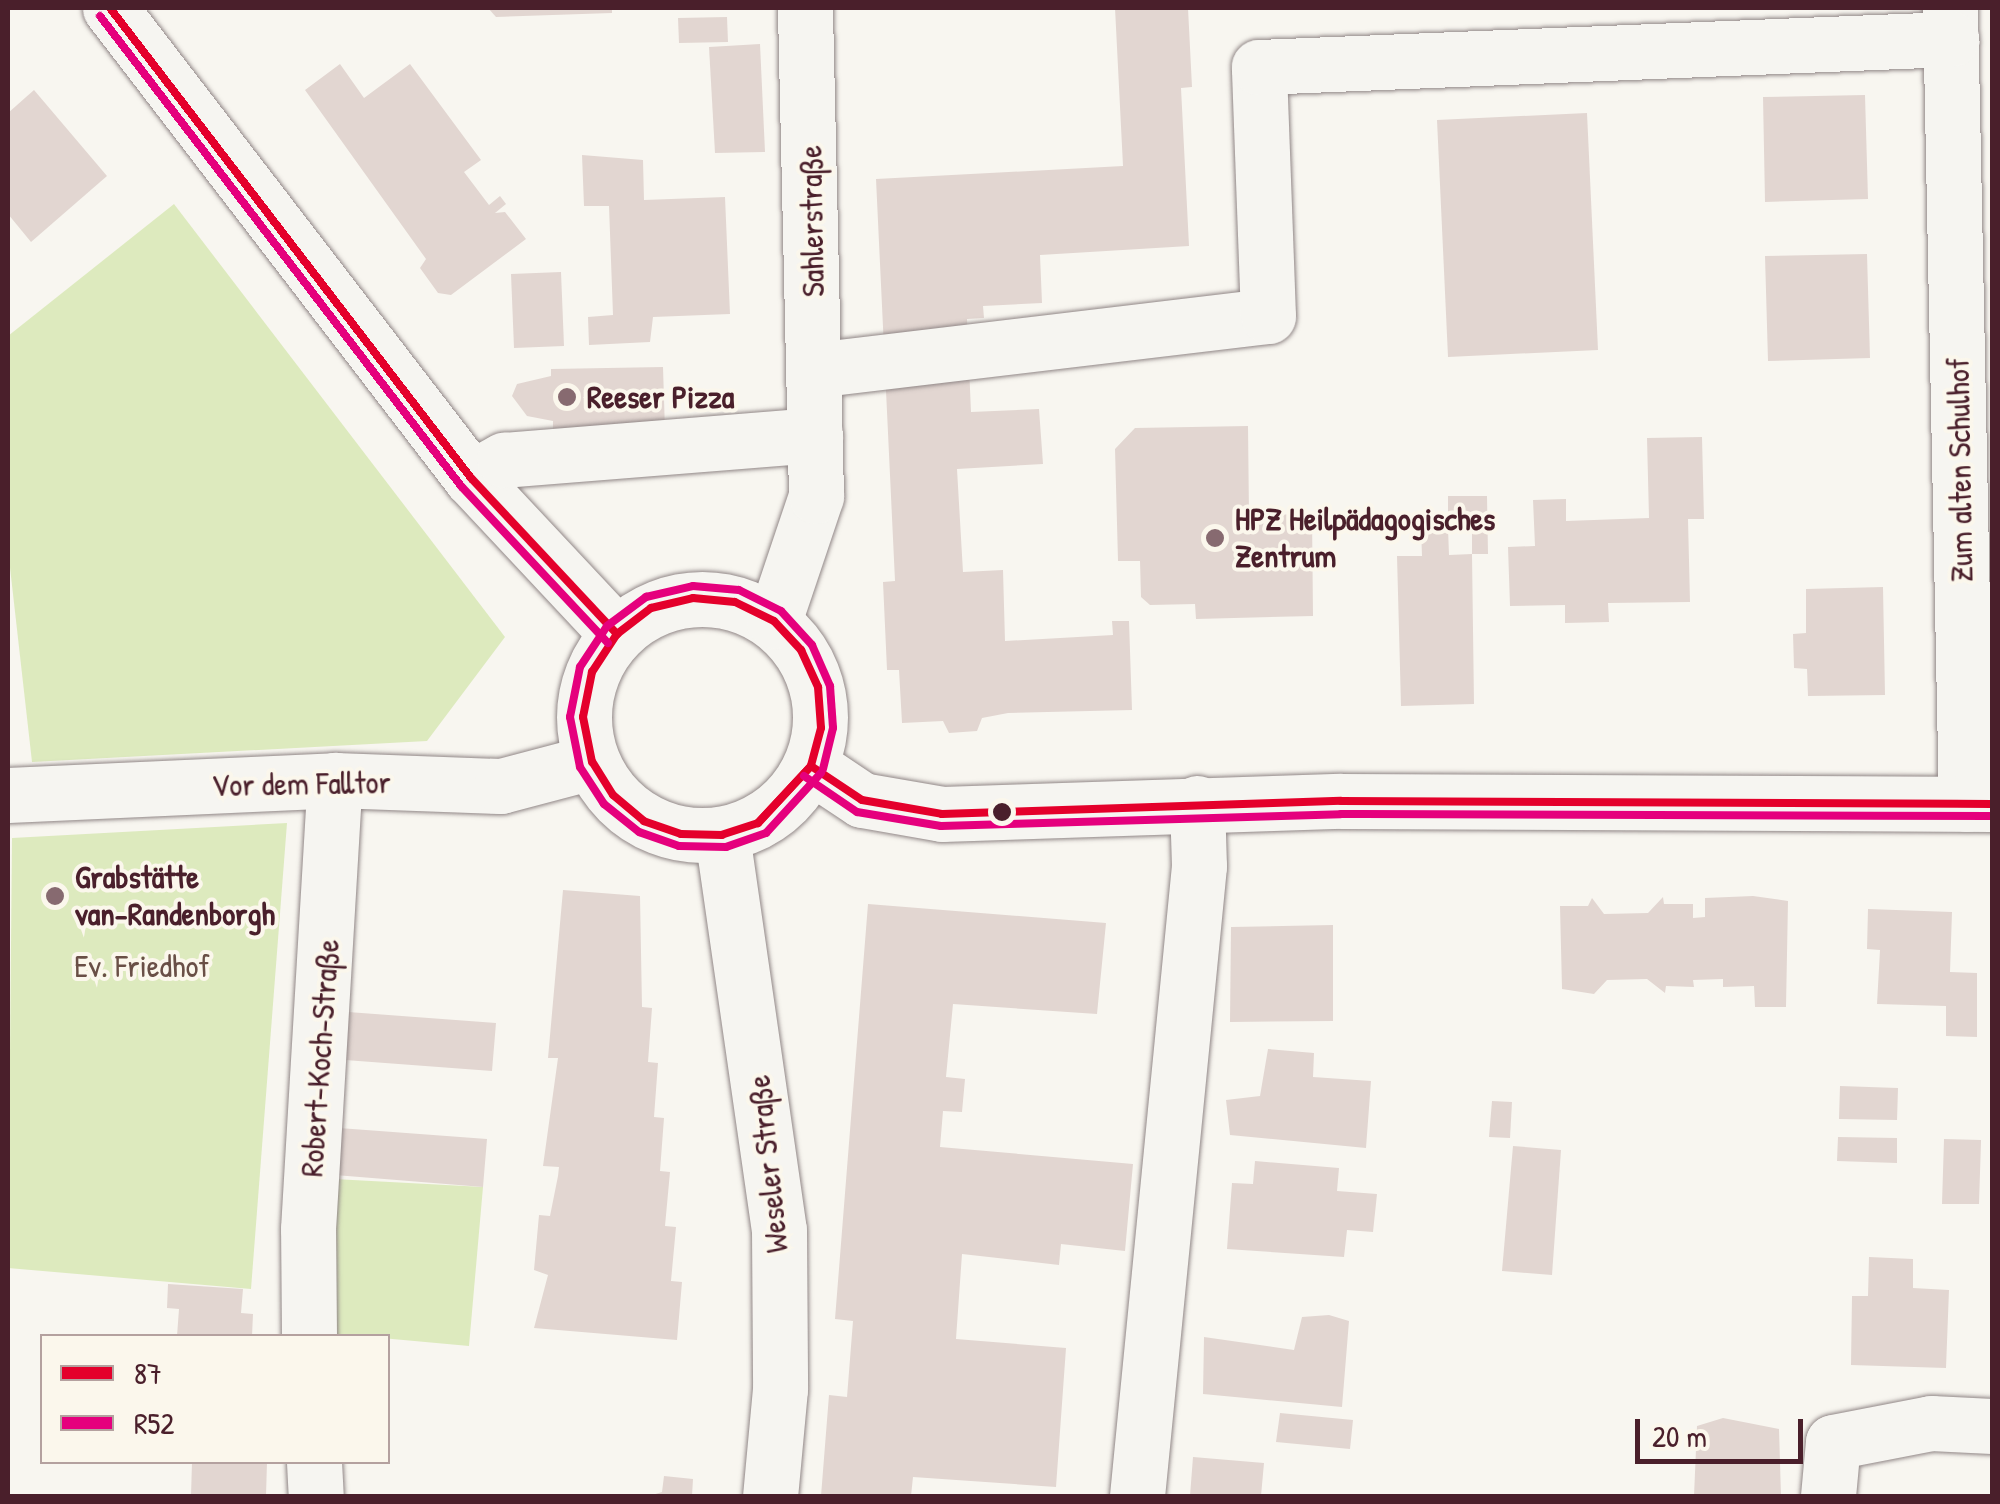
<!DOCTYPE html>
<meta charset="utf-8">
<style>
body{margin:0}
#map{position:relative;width:2000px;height:1504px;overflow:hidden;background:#f8f6f0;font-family:"Patrick Hand",sans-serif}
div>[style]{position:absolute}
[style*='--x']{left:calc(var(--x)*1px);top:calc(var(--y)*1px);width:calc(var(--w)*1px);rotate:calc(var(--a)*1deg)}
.green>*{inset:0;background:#ddeabe}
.building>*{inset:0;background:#e2d6d1}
.roads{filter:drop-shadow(0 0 2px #918787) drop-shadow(0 0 2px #918787)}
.street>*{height:55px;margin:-27.5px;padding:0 27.5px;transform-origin:27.5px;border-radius:27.5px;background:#f6f5f1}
.street>.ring{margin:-27.5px;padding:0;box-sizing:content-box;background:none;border:55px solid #f6f5f1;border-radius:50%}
.bus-1>*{height:8px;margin:-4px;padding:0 4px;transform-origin:4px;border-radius:4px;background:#e4002b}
.bus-2>*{height:8px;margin:-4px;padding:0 4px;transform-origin:4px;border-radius:4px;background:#e5007d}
.dots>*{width:28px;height:28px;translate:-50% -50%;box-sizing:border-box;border:5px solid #fbf7ec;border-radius:50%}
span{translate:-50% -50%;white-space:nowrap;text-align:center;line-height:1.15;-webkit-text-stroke:8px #fbf7ec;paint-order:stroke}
.street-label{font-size:32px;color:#4a1f2b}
.poi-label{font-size:32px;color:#4a1f2b;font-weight:700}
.left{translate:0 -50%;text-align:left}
.park-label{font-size:32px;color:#694f46}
.frame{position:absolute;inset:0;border:10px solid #4a1f2b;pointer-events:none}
.legend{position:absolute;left:40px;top:1334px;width:350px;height:130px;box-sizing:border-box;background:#fbf7ec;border:2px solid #b4a19f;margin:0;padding:12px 18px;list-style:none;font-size:30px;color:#4a1f2b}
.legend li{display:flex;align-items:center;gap:20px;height:50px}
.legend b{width:50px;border:2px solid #b4a19f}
.scale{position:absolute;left:1635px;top:1419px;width:168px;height:45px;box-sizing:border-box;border:5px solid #4a1f2b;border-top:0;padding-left:12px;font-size:30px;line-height:35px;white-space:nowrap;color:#4a1f2b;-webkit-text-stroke:8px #fbf7ec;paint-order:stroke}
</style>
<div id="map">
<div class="green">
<i style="clip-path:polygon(174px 204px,505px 637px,427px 741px,32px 762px,8px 550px,8px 336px)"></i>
<i style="clip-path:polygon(287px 823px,251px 1289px,8px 1268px,12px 838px)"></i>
<i style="clip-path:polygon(334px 1179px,483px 1187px,469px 1346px,327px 1333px)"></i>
</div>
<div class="building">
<i style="clip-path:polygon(488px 8px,612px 8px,612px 13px,496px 17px)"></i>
<i style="clip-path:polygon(1115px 8px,1188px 8px,1192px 87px,1181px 88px,1189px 246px,1040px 255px,1042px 303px,983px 306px,984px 318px,967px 319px,971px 412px,1039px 409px,1043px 464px,957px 469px,963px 572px,1003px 570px,1005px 641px,1113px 635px,1112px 621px,1129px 621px,1132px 710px,1008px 713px,982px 718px,977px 731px,949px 733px,943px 721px,902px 723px,899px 670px,887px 670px,883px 582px,895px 581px,876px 179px,1123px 166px)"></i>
<i style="clip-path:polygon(727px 17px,728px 42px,679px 43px,678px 18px)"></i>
<i style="clip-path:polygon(760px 44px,765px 152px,715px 153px,709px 47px)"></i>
<i style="clip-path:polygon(340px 64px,364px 98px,410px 64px,481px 160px,464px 172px,489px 205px,500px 196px,506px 204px,495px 213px,505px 212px,526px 239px,451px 295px,438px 293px,420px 268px,426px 259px,305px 90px)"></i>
<i style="clip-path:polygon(34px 90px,107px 176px,31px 242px,8px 214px,8px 113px)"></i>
<i style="clip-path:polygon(1865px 95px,1868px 199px,1765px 202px,1763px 97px)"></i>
<i style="clip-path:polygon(1587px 113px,1598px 350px,1448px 357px,1437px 120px)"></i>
<i style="clip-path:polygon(582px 155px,643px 160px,644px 200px,725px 197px,730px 314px,653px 317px,650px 342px,589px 345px,588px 317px,613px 315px,609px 206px,584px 206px)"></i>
<i style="clip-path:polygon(1867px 254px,1870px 358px,1768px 361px,1765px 256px)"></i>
<i style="clip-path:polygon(561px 272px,564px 346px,514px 348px,511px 274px)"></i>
<i style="clip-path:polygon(663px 367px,665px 431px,553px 432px,553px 421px,527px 416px,512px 396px,517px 384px,551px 376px,551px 369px)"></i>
<i style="clip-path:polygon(1248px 426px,1249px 515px,1312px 514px,1313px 616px,1196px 619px,1195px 604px,1150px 605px,1141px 597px,1140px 561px,1118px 561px,1115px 449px,1135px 428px)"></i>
<i style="clip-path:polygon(1702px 437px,1704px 519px,1688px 519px,1690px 602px,1608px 603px,1609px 622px,1565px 623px,1565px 605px,1510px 606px,1508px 547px,1535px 546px,1533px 500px,1566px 499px,1566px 521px,1649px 518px,1647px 438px)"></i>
<i style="clip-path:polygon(1448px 496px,1487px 496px,1488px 554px,1472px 554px,1472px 527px,1448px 528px)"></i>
<i style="clip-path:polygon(1421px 528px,1448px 528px,1449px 555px,1472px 554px,1474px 704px,1401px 706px,1397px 556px,1422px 556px)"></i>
<i style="clip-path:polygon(1883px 587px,1885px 695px,1808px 696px,1807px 669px,1794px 668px,1793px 634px,1806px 633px,1806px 589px)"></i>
<i style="clip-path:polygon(563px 890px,640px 896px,642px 1007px,652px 1008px,648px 1062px,658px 1063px,654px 1117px,664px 1118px,660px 1171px,670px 1172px,665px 1226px,676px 1227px,671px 1281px,682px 1282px,677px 1340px,534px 1328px,548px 1275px,534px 1270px,539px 1215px,550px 1216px,558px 1176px,559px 1167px,543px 1166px,558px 1058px,548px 1058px)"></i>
<i style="clip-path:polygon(1753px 896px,1788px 901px,1786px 1007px,1755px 1007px,1754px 986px,1723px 987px,1723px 979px,1693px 980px,1694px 987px,1666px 986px,1665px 993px,1647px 979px,1607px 980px,1594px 994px,1562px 989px,1560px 906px,1588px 906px,1592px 898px,1604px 914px,1648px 913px,1663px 897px,1664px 904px,1693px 904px,1693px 918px,1705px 917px,1705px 898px)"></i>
<i style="clip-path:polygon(868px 904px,1106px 923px,1097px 1014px,953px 1004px,946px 1077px,965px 1079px,962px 1112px,943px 1111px,940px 1147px,1133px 1164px,1125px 1251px,1061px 1244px,1059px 1265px,962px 1254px,956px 1339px,1066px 1348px,1056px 1487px,913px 1477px,911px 1496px,821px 1496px,829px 1395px,847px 1397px,853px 1321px,835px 1319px)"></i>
<i style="clip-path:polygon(1868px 909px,1952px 912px,1950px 972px,1977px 973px,1977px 1037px,1946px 1036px,1946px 1006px,1877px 1004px,1880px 950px,1867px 949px)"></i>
<i style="clip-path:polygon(1333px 925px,1333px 1021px,1230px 1022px,1231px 927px)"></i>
<i style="clip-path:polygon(348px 1012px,496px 1023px,492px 1071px,345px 1060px)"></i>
<i style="clip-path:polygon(1268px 1049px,1314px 1053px,1313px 1077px,1371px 1081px,1366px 1148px,1230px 1135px,1226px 1100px,1260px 1096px)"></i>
<i style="clip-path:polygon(1840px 1086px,1898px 1088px,1897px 1120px,1839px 1119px)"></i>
<i style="clip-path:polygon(1492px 1101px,1512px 1102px,1510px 1138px,1489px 1137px)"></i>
<i style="clip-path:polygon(339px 1128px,487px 1139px,483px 1187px,335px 1175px)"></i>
<i style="clip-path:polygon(1838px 1137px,1897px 1138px,1897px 1163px,1837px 1161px)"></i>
<i style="clip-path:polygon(1944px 1139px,1981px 1140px,1979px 1204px,1942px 1204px)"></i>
<i style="clip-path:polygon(1513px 1146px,1561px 1150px,1552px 1275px,1502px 1271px)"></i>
<i style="clip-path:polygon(1255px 1161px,1339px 1168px,1337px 1191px,1377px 1194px,1373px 1232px,1347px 1230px,1344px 1257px,1227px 1249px,1232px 1183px,1253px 1184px)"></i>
<i style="clip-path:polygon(1869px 1257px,1913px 1259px,1913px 1288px,1949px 1290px,1946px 1368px,1851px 1365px,1852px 1296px,1868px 1296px)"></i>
<i style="clip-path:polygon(168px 1284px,243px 1289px,241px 1313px,253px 1314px,252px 1336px,177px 1336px,179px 1309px,167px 1308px)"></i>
<i style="clip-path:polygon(1329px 1315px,1349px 1321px,1342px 1407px,1203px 1394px,1204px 1337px,1294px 1350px,1302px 1317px)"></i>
<i style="clip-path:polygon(1280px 1413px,1353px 1420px,1350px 1449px,1276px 1442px)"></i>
<i style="clip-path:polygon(1723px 1418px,1779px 1429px,1781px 1496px,1694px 1496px,1697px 1426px)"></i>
<i style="clip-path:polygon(1193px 1457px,1264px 1463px,1261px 1496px,1190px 1496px)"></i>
<i style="clip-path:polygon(192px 1462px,267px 1462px,266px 1496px,191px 1496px)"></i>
<i style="clip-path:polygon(664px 1476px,693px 1479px,692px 1496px,649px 1496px,662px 1492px)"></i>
</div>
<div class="roads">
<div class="street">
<i style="--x:110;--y:8;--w:593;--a:52.47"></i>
<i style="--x:471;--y:478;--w:214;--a:46.9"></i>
<i style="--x:1950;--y:8;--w:796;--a:88.85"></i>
<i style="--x:814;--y:370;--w:457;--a:-6.8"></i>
<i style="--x:1268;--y:316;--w:249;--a:-92.1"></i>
<i style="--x:1259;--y:67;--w:693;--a:-2.32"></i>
<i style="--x:471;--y:478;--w:38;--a:-29"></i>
<i style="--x:504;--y:460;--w:312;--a:-4.6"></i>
<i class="ring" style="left:584px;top:599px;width:181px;height:181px"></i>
<i style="--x:774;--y:621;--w:132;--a:-71.4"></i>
<i style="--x:816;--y:496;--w:488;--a:-91.3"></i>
<i style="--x:811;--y:766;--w:61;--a:33.7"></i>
<i style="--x:862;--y:800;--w:81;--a:9.9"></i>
<i style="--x:942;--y:814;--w:399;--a:-1.9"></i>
<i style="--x:1341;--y:801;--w:651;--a:0.26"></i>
<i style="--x:8;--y:795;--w:327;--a:-2.6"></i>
<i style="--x:335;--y:780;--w:166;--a:2.1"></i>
<i style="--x:501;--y:786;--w:94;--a:-14.8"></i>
<i style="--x:722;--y:835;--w:399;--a:81.8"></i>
<i style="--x:779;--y:1230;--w:159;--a:89.6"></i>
<i style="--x:780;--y:1389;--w:107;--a:95.3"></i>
<i style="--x:309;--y:1336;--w:107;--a:-90.5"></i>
<i style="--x:308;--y:1229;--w:450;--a:-86.6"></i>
<i style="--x:314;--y:1462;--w:34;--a:87"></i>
<i style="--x:1137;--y:1496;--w:633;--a:-84.38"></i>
<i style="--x:1199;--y:866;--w:63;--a:-91.8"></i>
<i style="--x:1828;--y:1496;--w:54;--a:-84.7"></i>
<i style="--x:1833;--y:1442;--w:100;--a:-11"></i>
<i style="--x:1931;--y:1423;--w:61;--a:2.8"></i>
</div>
</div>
<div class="bus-1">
<i style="--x:110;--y:8;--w:593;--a:52.47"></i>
<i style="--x:471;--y:478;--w:214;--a:46.9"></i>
<i style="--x:811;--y:766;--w:61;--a:33.7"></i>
<i style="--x:862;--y:800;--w:81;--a:9.9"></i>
<i style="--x:942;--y:814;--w:399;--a:-1.9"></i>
<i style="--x:1341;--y:801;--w:651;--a:0.26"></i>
<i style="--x:758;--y:823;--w:38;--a:162"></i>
<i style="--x:722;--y:835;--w:41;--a:-178.6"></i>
<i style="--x:681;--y:834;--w:39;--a:-161"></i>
<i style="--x:644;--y:821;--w:40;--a:-140"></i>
<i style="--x:613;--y:795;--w:39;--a:-122"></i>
<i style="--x:592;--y:762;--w:46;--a:-101.3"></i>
<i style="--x:583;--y:717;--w:46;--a:-78.7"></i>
<i style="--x:592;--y:672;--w:45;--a:-56.7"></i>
<i style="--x:617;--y:634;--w:43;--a:-37.4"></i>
<i style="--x:651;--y:608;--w:43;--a:-13.4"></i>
<i style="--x:693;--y:598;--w:42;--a:5.4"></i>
<i style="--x:735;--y:602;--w:43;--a:26"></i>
<i style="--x:774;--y:621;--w:40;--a:47"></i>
<i style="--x:801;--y:650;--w:41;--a:65.3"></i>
<i style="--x:818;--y:687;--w:41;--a:85.8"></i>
<i style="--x:821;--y:728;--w:39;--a:105"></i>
<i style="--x:758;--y:823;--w:78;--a:-47.1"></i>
<i style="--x:758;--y:823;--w:78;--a:-47.1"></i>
</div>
<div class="bus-2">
<i style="--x:100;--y:16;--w:593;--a:52.47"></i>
<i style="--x:461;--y:486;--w:215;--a:46.9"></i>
<i style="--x:821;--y:773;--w:81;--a:132.5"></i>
<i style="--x:766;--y:833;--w:42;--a:160.7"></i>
<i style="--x:726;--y:847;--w:47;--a:-178.8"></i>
<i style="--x:679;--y:846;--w:42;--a:-160.7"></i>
<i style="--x:639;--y:832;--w:45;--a:-141.3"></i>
<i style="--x:604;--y:804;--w:44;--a:-123"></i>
<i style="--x:580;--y:767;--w:51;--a:-101.3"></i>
<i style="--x:570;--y:717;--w:51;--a:-78.7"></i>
<i style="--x:580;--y:667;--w:49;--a:-56.6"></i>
<i style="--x:607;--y:626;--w:49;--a:-36.6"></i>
<i style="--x:646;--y:597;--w:48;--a:-13.2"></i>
<i style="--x:693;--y:586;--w:46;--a:5"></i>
<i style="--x:739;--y:590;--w:47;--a:26.6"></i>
<i style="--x:781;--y:611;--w:46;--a:47.6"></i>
<i style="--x:812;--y:645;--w:45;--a:66.3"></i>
<i style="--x:830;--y:686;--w:42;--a:85.9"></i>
<i style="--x:833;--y:728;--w:42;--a:103.7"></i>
<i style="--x:804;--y:776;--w:64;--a:34.2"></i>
<i style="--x:857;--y:812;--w:85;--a:9.5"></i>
<i style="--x:941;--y:826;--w:400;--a:-1.7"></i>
<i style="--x:1341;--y:814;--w:651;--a:0.18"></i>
</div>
<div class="dots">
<i style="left:567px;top:397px;background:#876a70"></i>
<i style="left:1215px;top:538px;background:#876a70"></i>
<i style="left:1002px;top:812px;background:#4a1f2b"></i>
<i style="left:55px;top:896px;background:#876a70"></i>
</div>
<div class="street-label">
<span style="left:812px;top:221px;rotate:-91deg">Sahlerstraße</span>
<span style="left:1960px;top:470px;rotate:-91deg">Zum alten Schulhof</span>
<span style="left:301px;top:784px;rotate:-1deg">Vor dem Falltor</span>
<span style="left:320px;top:1058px;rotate:-86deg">Robert-Koch-Straße</span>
<span style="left:768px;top:1164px;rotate:-96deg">Weseler Straße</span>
</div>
<div class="poi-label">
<span class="left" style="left:587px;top:397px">Reeser Pizza</span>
<span class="left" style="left:1235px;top:538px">HPZ Heilpädagogisches<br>Zentrum</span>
<span class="left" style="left:75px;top:896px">Grabstätte<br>van-Randenborgh</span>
</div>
<div class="park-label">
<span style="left:142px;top:966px">Ev. Friedhof</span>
</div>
<div class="frame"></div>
<ul class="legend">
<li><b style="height:12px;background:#e4002b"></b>87</li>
<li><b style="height:12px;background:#e5007d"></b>R52</li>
</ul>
<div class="scale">20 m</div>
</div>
